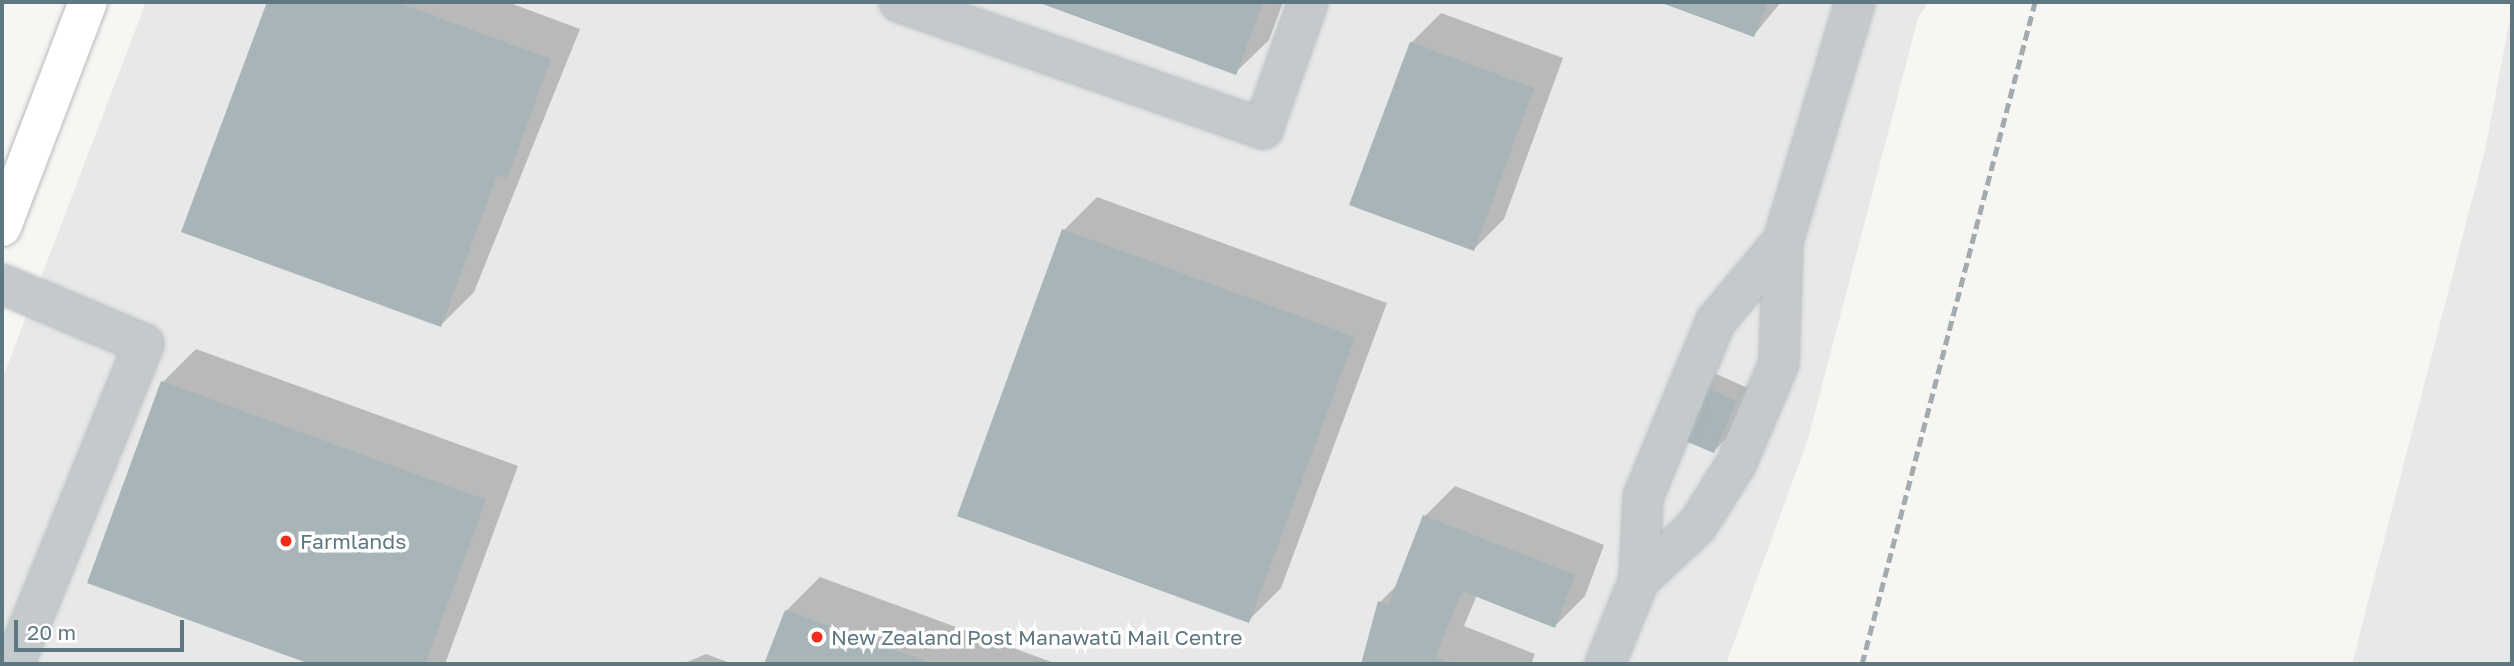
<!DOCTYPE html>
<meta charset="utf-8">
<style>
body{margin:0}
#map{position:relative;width:2514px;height:666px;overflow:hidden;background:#f7f6f3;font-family:"Golos Text",sans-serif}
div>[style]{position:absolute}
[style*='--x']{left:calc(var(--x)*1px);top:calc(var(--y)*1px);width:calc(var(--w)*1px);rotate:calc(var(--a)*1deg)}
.built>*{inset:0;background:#e7e8e7}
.shadow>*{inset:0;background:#0003}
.building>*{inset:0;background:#a7b4b8}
.roads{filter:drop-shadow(0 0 2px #b4bbbe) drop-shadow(0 0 2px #b4bbbe)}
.minor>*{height:38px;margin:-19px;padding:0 19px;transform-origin:19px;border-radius:19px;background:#c4c9cc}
.major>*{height:38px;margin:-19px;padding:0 19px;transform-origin:19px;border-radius:19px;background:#fff}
.rail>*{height:5px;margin-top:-2.5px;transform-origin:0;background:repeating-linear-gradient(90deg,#a2abaf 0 10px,transparent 0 15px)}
.dots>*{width:19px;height:19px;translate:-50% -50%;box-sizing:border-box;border:4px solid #fff;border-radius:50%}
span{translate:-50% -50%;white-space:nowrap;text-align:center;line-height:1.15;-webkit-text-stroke:7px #fff;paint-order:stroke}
.poi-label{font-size:21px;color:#5f7781}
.left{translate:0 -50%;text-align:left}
.frame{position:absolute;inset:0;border:4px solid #5f7781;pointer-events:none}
.scale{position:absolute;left:14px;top:620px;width:170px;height:32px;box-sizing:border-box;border:4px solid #5f7781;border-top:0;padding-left:9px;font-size:21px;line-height:24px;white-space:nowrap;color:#5f7781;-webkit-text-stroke:5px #fff;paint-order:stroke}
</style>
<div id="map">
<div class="built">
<i style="clip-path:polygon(146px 2px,1928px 2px,1918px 18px,1808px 439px,1726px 664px,2px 664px,2px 380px)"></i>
<i style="clip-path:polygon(2512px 7px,2512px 664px,2352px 664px,2486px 146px)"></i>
</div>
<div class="shadow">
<i style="clip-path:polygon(268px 2px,507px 2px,580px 29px,474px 292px,441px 325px,184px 231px)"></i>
<i style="clip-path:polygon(1041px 2px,1283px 2px,1269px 40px,1235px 73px)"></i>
<i style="clip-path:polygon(1663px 2px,1781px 2px,1754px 35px)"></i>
<i style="clip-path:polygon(1441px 13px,1563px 58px,1504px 219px,1474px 249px,1411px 43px)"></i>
<i style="clip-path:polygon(1097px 197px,1387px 303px,1281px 588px,1248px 621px,1064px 230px)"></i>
<i style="clip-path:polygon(196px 349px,518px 466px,445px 664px,315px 664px,89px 582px,163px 382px)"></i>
<i style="clip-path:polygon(1714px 373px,1748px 388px,1727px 438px,1714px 451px,1680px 437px)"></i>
<i style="clip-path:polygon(1455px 486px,1604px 545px,1585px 596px,1555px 626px,1477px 595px,1464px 626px,1535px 654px,1531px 664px,1363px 664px,1380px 602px,1399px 583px,1425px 516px)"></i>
<i style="clip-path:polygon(820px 577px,1057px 664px,766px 664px,786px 611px)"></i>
<i style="clip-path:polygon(706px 654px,733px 664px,682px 664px)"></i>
</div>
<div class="building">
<i style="clip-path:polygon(267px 2px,396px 2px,551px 59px,507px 179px,497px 175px,441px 327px,181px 232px)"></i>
<i style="clip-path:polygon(1037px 2px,1263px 2px,1236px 75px)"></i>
<i style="clip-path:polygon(1659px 2px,1768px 2px,1754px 37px)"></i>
<i style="clip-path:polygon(1410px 42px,1534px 88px,1474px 251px,1349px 205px)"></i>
<i style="clip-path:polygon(1062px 229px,1355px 337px,1249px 623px,957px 516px)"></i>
<i style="clip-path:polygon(161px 381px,486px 500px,425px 664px,310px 664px,87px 583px)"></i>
<i style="clip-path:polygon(1700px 385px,1736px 401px,1714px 453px,1678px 438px)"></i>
<i style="clip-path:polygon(1423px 515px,1575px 575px,1555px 628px,1462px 591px,1435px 657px,1454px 664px,1361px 664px,1378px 601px,1388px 605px)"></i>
<i style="clip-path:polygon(785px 610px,933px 664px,764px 664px)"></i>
</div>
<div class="roads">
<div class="minor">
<i style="--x:899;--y:2;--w:386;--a:19.2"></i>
<i style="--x:1263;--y:129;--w:135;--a:-70.5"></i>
<i style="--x:2;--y:284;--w:154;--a:22.9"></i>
<i style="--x:144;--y:344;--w:345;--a:112.1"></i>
<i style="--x:1639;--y:580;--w:79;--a:-43"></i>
<i style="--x:1697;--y:526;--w:73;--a:-57.8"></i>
<i style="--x:1736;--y:464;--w:110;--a:-66.9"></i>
<i style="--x:1779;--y:363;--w:122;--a:-88.1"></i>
<i style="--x:1783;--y:241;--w:250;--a:-73.2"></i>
<i style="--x:1605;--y:664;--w:91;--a:-68"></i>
<i style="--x:1639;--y:580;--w:83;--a:-87.2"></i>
<i style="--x:1643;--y:497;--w:191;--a:-67.5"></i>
<i style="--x:1716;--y:321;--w:104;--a:-50.1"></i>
</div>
<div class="major">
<i style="--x:2;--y:227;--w:241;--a:-69.1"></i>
</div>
</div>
<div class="rail">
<i style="--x:1862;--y:664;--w:684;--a:-75.35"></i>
</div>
<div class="dots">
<i style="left:286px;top:541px;background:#f02d1a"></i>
<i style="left:817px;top:637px;background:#f02d1a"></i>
</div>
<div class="poi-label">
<span class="left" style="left:300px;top:541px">Farmlands</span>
<span class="left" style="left:831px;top:637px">New Zealand Post Manawatū Mail Centre</span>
</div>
<div class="frame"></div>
<div class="scale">20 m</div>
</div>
